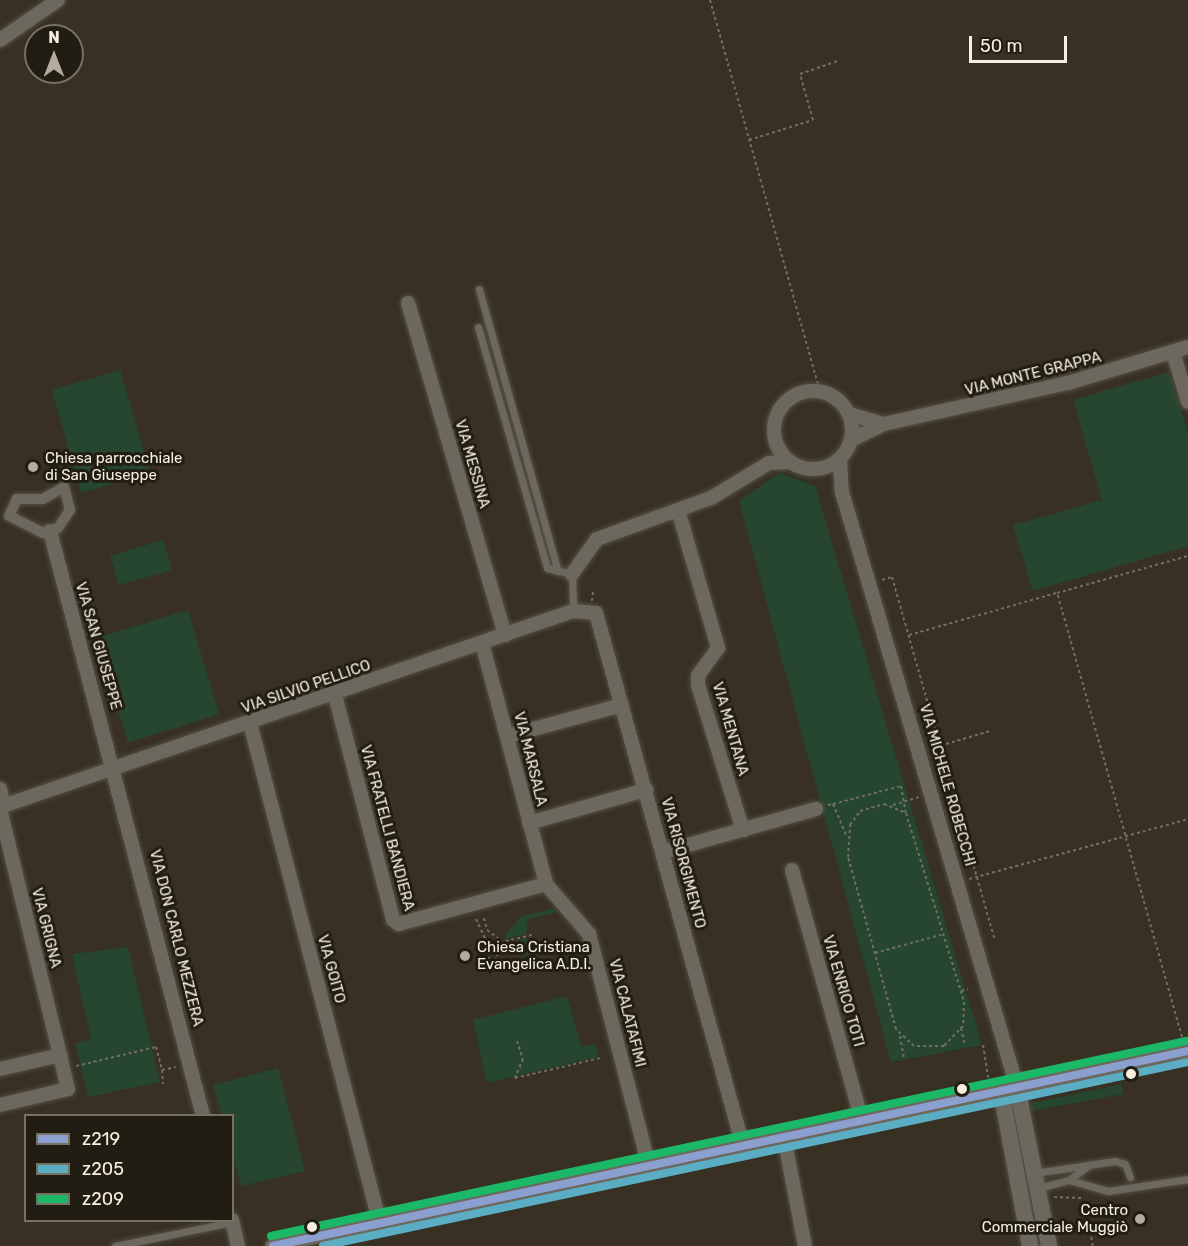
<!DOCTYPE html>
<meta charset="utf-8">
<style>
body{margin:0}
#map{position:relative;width:1188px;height:1246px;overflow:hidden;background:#373023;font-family:Rubik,sans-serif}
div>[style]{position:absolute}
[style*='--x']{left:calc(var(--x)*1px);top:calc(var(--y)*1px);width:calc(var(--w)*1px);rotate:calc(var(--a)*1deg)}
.green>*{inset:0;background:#27462f}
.path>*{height:2px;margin-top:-1px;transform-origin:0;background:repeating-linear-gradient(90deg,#726d64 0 3px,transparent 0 6px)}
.roads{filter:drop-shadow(0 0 2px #554f43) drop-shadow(0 0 2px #554f43)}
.service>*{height:7px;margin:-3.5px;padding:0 3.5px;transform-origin:3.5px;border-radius:3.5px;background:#6d685e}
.pedestrian>*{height:10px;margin:-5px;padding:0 5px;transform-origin:5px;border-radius:5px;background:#6d685e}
.minor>*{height:14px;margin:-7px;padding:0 7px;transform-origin:7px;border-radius:7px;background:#6d685e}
.minor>.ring{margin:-7px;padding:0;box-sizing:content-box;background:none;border:14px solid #6d685e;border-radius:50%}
.tertiary>*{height:16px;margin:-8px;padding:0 8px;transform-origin:8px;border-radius:8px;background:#6d685e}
.bus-1>*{height:8px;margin:-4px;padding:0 4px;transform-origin:4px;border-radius:4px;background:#8ca0d0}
.bus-2>*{height:8px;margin:-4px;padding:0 4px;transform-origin:4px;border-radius:4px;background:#5aadc2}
.bus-3>*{height:8px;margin:-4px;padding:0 4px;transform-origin:4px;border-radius:4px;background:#1ab867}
.dots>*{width:16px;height:16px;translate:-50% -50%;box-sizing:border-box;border:3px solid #221d12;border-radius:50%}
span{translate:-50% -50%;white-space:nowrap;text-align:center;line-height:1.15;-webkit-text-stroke:6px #221d12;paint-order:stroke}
.street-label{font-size:15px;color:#f6efe0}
.poi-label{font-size:15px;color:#f6efe0}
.left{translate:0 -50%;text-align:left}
.right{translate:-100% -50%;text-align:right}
.legend{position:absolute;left:24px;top:1114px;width:210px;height:108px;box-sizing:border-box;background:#221d12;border:2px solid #777164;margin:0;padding:8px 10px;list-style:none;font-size:18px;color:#f6efe0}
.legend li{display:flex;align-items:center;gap:12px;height:30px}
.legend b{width:30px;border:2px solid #777164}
.north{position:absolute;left:24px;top:24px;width:60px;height:60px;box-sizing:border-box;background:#221d12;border:2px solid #777164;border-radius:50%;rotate:0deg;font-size:16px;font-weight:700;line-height:24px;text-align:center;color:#f6efe0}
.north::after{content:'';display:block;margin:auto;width:21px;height:27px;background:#b3ac9e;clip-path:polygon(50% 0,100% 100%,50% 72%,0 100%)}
.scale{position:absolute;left:969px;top:36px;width:98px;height:27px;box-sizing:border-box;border:3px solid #f6efe0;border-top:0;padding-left:8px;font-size:18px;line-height:21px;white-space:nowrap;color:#f6efe0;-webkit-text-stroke:4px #221d12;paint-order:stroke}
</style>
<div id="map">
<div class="green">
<i style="clip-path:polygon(120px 370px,150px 473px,81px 493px,52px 390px)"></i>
<i style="clip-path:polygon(1169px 372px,1188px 433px,1188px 546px,1033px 591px,1013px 525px,1102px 500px,1073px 400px)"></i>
<i style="clip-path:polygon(780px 473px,815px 486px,982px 1045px,891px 1062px,739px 501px)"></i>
<i style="clip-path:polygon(163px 540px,172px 570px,119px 585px,110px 556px)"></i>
<i style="clip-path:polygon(188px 610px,219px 714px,128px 743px,97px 638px)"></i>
<i style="clip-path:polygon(553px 908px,558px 912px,528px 919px,526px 934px,507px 939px,505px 935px,520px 917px)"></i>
<i style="clip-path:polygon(526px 938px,536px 951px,577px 941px,579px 946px,531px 957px,508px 948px,509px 943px)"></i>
<i style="clip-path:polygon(128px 947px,160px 1082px,88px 1097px,75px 1043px,91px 1039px,72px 954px)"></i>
<i style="clip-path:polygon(567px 996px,581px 1047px,595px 1044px,598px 1057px,487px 1083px,473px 1020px)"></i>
<i style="clip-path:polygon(278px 1068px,305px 1171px,241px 1186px,233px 1156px,232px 1116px,222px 1115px,213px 1085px)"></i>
<i style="clip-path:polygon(1122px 1084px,1123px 1094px,1031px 1111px,1031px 1103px)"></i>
</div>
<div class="path">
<i style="--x:710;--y:0;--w:406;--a:74.3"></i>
<i style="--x:749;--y:140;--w:67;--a:-17.4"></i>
<i style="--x:813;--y:120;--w:48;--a:-105.8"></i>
<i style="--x:800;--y:74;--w:39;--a:-19"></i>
<i style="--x:882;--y:580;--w:10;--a:-17"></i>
<i style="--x:892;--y:577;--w:377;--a:74.2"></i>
<i style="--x:592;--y:601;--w:9;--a:-84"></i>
<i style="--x:909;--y:635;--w:153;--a:-15.9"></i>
<i style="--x:946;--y:744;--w:46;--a:-16.5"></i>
<i style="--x:833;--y:804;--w:70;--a:-14.8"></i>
<i style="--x:901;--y:786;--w:27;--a:80"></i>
<i style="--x:884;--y:804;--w:24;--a:22"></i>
<i style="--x:906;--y:813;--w:198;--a:72.9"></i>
<i style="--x:964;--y:1002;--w:24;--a:92"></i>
<i style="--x:963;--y:1026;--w:28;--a:134"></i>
<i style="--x:944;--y:1046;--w:30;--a:180"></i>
<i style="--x:914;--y:1046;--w:25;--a:-137"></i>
<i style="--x:896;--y:1029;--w:179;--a:-105.6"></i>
<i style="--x:848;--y:857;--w:32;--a:-86"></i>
<i style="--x:850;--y:825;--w:17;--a:-54"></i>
<i style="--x:860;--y:811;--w:25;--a:-16"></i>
<i style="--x:828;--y:805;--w:5;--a:-11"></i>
<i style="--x:833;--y:804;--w:34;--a:67"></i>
<i style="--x:893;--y:805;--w:27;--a:-17"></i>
<i style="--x:969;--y:879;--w:227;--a:-15.3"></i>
<i style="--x:484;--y:918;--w:12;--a:76"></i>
<i style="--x:487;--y:930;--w:20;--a:37"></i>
<i style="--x:503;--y:942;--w:21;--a:115"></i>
<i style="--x:494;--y:961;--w:11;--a:75"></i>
<i style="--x:476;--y:919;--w:29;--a:65"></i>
<i style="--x:488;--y:945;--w:45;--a:-12.8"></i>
<i style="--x:488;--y:945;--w:29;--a:86"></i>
<i style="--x:875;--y:953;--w:72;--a:-15.4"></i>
<i style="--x:961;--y:991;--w:7;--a:-16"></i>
<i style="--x:961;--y:1028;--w:17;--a:77"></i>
<i style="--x:900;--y:1036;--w:22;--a:80"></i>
<i style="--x:1182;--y:1037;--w:461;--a:-105.7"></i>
<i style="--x:1057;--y:593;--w:136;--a:-15.8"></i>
<i style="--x:517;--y:1041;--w:19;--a:72"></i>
<i style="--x:523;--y:1059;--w:21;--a:113"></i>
<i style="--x:515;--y:1078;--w:87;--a:-13.2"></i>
<i style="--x:983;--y:1045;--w:33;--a:81"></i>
<i style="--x:76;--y:1066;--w:82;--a:-13.4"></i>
<i style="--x:156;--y:1047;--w:24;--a:75"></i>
<i style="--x:162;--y:1070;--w:14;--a:-12"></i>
<i style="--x:162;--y:1070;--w:14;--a:86"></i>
<i style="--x:1054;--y:1197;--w:28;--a:2"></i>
<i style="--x:1090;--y:1231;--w:15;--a:79"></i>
</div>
<div class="roads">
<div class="service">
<i style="--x:479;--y:289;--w:293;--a:74.4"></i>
<i style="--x:478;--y:327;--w:251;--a:74"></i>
<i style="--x:547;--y:568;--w:26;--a:13"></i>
<i style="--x:572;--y:574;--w:37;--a:88"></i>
<i style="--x:1035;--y:1173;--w:81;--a:-8.5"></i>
<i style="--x:1115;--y:1161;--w:10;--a:17"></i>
<i style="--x:1125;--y:1164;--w:14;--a:69"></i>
<i style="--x:1069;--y:1180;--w:41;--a:15.8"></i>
<i style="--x:1108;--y:1191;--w:81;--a:-8.5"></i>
<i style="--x:1039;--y:1188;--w:31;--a:-15"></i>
<i style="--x:1069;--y:1180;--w:26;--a:-37"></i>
<i style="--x:115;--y:1246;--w:119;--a:-11.6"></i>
</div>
<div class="pedestrian">
<i style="--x:64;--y:487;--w:24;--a:75"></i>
<i style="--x:70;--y:510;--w:22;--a:124"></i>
<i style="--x:58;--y:528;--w:16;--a:162"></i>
<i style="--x:43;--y:533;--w:38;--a:-153"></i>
<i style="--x:9;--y:516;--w:19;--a:-65"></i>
<i style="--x:17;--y:499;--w:26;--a:0"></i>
<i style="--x:43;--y:499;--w:24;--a:-30"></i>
</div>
<div class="minor">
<i style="--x:0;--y:40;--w:70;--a:-34.6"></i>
<i style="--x:408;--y:303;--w:346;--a:73.7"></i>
<i style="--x:1173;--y:352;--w:52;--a:73.3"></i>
<i class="ring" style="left:774px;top:391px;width:64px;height:64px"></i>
<i style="--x:849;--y:414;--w:36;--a:16"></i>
<i style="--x:851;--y:440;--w:37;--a:-26"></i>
<i style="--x:884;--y:424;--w:189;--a:-12.6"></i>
<i style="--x:1068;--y:383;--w:125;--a:-16.7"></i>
<i style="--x:840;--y:459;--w:33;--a:87"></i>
<i style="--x:842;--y:492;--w:620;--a:73.61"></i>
<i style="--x:678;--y:510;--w:144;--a:73.8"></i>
<i style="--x:718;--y:648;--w:34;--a:126"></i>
<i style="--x:698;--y:676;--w:9;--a:90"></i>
<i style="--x:698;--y:685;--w:152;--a:72.8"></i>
<i style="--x:50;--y:531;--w:605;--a:75.34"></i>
<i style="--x:572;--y:574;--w:43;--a:-54.5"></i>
<i style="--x:597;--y:539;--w:121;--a:-19.8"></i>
<i style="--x:711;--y:498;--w:68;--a:-31.1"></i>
<i style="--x:769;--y:463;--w:20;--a:-3"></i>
<i style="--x:482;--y:643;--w:249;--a:75.1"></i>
<i style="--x:546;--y:884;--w:66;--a:49.3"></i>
<i style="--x:589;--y:934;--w:240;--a:75.5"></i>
<i style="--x:335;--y:695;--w:232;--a:75.5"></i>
<i style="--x:393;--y:920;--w:7;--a:34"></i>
<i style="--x:399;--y:924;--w:152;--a:-15.2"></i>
<i style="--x:250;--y:723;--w:518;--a:75.45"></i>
<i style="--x:508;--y:736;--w:118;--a:-15.2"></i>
<i style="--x:0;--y:789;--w:18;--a:77"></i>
<i style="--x:0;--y:807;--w:606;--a:-18.88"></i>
<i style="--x:573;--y:611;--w:23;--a:5"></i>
<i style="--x:596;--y:613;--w:553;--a:74.58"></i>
<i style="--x:743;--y:1146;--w:481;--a:168"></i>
<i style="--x:0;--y:809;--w:253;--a:76.3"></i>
<i style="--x:529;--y:823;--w:122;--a:-15.8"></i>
<i style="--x:663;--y:852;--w:159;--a:-15.7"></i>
<i style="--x:792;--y:870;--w:261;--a:74.4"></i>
<i style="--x:0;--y:1069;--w:62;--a:-13.1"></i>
<i style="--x:60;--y:1055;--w:35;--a:77"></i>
<i style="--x:68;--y:1089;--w:70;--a:166.8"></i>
<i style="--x:784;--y:1137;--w:111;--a:79.1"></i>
<i style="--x:232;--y:1220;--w:27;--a:77"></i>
</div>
<div class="tertiary">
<i style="--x:1017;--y:1087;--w:162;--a:78.6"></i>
<i style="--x:1001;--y:1091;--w:158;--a:79.4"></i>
<i style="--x:743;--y:1146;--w:455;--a:-12.1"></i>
</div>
</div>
<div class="bus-1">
<i style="--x:273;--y:1246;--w:936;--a:-12.03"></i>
</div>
<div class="bus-2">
<i style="--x:323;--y:1246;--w:884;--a:-12.01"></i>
</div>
<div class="bus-3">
<i style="--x:271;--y:1236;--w:936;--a:-12.03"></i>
</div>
<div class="dots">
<i style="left:33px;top:467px;background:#b3ac9e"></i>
<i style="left:465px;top:956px;background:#b3ac9e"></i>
<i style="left:1131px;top:1074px;background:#f6efe0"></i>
<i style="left:962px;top:1089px;background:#f6efe0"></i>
<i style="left:1140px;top:1219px;background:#b3ac9e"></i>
<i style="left:312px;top:1227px;background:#f6efe0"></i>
</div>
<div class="street-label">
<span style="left:1033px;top:374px;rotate:-14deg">VIA MONTE GRAPPA</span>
<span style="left:472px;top:464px;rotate:74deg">VIA MESSINA</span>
<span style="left:98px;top:646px;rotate:74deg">VIA SAN GIUSEPPE</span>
<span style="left:306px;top:687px;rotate:-19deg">VIA SILVIO PELLICO</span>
<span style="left:730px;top:729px;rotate:74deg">VIA MENTANA</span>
<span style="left:530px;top:759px;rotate:76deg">VIA MARSALA</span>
<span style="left:947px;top:785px;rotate:74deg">VIA MICHELE ROBECCHI</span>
<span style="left:387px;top:828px;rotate:75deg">VIA FRATELLI BANDIERA</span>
<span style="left:683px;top:863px;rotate:75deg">VIA RISORGIMENTO</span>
<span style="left:46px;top:928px;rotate:76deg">VIA GRIGNA</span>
<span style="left:176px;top:938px;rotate:76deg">VIA DON CARLO MEZZERA</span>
<span style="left:331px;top:969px;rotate:75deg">VIA GOITO</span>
<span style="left:843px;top:991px;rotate:74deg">VIA ENRICO TOTI</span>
<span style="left:627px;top:1013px;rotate:76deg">VIA CALATAFIMI</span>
</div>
<div class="poi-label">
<span class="left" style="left:45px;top:467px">Chiesa parrocchiale<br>di San Giuseppe</span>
<span class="left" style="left:477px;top:956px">Chiesa Cristiana<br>Evangelica A.D.I.</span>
<span class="right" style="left:1128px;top:1219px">Centro<br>Commerciale Muggiò</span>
</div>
<ul class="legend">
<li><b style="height:8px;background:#8ca0d0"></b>z219</li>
<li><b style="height:8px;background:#5aadc2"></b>z205</li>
<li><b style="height:8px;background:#1ab867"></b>z209</li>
</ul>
<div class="north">N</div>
<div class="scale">50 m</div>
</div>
